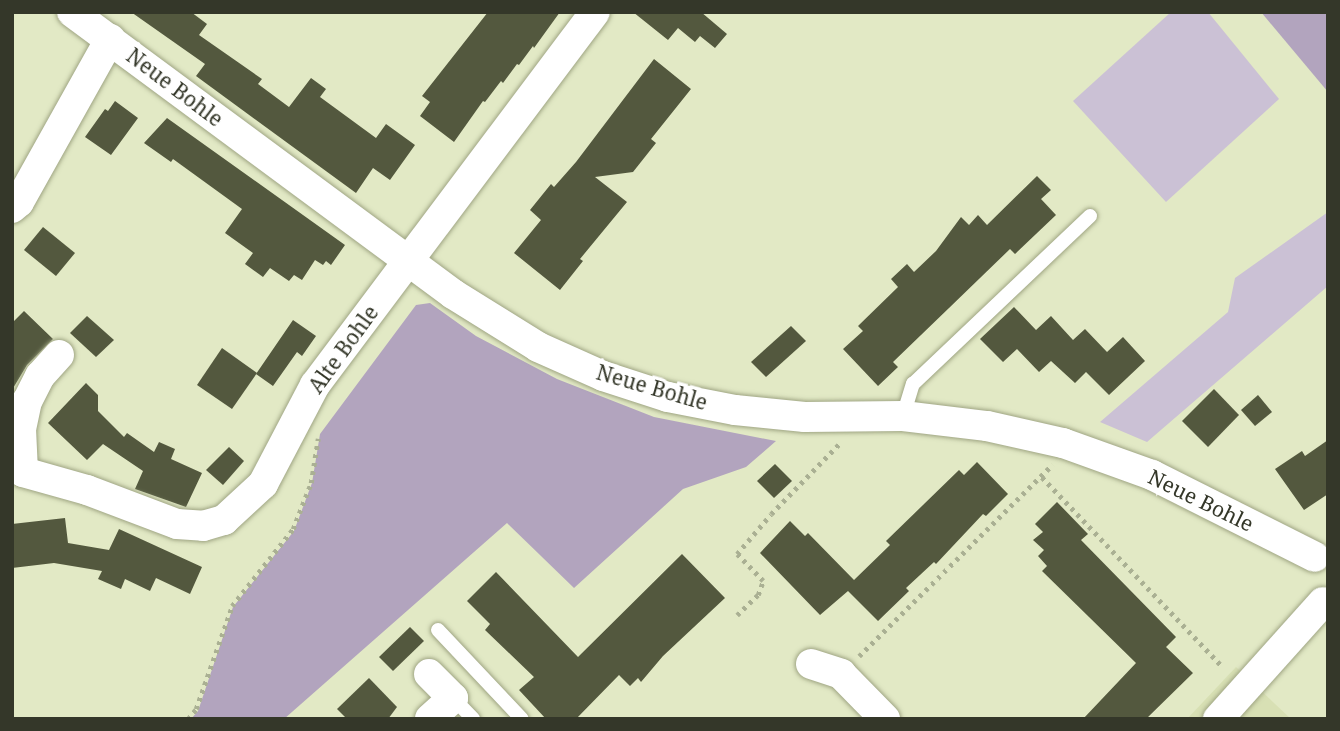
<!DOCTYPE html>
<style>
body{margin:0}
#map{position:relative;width:1340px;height:731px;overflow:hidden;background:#e2e9c5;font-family:"Noto Serif",serif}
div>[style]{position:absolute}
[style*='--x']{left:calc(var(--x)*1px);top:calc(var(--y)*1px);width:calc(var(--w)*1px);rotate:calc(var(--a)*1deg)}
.built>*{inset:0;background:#d8e0b4}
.green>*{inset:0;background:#cbc1d5}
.forest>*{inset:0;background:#b2a4be}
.building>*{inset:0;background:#53583e}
.path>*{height:4.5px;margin-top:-2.25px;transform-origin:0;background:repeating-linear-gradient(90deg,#aab093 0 3.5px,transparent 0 8.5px)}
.roads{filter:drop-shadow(0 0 2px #9fa583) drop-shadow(0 0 2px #9fa583)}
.lane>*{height:14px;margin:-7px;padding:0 7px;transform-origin:7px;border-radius:7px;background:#fff}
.street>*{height:30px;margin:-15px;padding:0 15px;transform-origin:15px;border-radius:15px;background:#fff}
span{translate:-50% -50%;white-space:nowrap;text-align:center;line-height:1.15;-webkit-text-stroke:7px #fff;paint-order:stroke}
.street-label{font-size:21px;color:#343729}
.frame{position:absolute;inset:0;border:14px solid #343729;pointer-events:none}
</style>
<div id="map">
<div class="built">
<i style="clip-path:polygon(1236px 667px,1291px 719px,1187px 719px)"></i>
</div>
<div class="green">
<i style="clip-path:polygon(1171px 12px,1208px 12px,1279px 99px,1166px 202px,1073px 101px)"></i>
<i style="clip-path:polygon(1328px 212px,1328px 286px,1147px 442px,1100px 422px,1228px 312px,1235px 278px)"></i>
</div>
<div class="forest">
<i style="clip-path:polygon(1261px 12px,1328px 12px,1328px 92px)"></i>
<i style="clip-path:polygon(430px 303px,476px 336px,557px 379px,654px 417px,776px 441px,746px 467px,683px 489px,574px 588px,507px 523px,284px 719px,191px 719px,198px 711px,233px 607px,294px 531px,312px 483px,320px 434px,416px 305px)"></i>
</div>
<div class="building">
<i style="clip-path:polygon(131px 12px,191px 12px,207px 24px,199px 35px,262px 79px,258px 84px,289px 107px,311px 78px,326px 89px,320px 97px,376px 138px,386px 124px,415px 145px,390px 180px,373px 168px,356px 193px,196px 76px,205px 64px)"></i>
<i style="clip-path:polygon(488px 12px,560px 12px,534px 48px,533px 46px,519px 65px,517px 64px,503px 83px,501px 81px,485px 102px,483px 101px,454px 142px,420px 116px,430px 102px,422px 96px)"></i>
<i style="clip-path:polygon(633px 12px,701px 12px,727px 34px,715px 48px,700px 36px,695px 42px,678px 28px,668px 40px)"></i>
<i style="clip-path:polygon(654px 59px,691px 89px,651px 139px,656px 143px,633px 172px,595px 177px,627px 202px,580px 259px,583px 261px,560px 290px,514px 253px,541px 220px,530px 210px,551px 184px,554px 187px,576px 162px)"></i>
<i style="clip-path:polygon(115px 101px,138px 118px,111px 155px,85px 137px,105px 109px,108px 111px)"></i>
<i style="clip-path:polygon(167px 118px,345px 245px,331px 265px,326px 261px,323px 265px,315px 260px,302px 280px,294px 275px,289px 281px,270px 268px,263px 277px,245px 264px,253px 253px,225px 233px,242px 209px,173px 159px,171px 162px,144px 143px)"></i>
<i style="clip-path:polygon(1037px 176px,1051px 190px,1041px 199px,1056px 215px,1015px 254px,1010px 249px,949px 308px,893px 362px,898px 367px,878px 386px,843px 349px,863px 331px,858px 326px,898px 287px,891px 279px,907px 264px,914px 272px,936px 251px,961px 217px,969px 225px,978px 215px,987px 225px)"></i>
<i style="clip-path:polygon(43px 227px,75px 253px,56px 276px,24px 250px)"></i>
<i style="clip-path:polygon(1014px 307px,1036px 330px,1051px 316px,1073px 340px,1085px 329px,1107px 352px,1123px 337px,1145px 361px,1109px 395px,1086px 372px,1075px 383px,1051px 361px,1039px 372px,1017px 349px,1003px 362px,980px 339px)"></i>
<i style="clip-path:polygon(24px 311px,53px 339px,27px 365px,12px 390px,12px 323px)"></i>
<i style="clip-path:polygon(87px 316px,114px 340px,96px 357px,70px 333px)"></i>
<i style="clip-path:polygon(293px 320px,316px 336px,302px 356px,297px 352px,273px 386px,256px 374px)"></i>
<i style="clip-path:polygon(791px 326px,806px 341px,766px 377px,751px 362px)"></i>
<i style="clip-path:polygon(222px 348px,257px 373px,232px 409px,197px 385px)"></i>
<i style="clip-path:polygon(86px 383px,98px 395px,98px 411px,124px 437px,127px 433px,154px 452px,159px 442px,175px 449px,171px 459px,202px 473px,186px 507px,135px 489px,143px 471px,103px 444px,87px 460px,48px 423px)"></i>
<i style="clip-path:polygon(1214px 389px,1239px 415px,1208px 447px,1182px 421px)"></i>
<i style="clip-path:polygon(1258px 395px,1272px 412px,1255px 426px,1241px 410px)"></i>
<i style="clip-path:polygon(1328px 440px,1328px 494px,1304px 510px,1275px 469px,1302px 451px,1305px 456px)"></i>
<i style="clip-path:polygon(229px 447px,244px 461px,223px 485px,206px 470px)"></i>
<i style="clip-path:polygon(977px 462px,1008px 494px,986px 516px,983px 514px,936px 564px,934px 562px,906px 588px,909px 591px,878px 621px,848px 591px,820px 615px,760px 553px,790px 521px,805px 536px,808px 533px,854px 580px,890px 545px,886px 541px,959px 470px,964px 475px)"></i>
<i style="clip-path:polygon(775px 464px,792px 481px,774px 498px,757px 481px)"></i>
<i style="clip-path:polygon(1057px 502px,1088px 534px,1081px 540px,1176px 637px,1166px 647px,1193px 673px,1146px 719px,1083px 719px,1136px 663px,1042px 571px,1047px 566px,1038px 556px,1044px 550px,1033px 540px,1043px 532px,1035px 524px)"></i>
<i style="clip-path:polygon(65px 518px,68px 543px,109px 550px,119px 529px,202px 567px,190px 594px,156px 578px,150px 591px,125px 579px,121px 589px,98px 579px,102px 571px,54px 563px,12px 568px,12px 524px)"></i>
<i style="clip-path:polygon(682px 554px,725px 598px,663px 656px,641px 682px,638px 678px,630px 686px,619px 675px,576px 719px,546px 719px,519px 690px,534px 677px,485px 630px,490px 624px,467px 601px,496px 572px,578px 657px)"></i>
<i style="clip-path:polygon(410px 627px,424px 641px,393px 671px,379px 657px)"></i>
<i style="clip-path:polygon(369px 678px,397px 707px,388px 719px,347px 719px,337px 709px)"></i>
</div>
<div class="path">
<i style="--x:1042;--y:477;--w:262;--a:46.4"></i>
<i style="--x:737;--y:615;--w:29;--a:-44"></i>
<i style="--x:758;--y:595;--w:15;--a:-70"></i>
<i style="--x:763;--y:581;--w:37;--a:-134"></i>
<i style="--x:737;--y:554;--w:52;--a:-49.6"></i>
<i style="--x:771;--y:514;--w:100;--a:-45.8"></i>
<i style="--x:859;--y:656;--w:272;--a:-44.7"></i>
<i style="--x:188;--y:719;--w:13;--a:-51"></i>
<i style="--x:196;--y:709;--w:109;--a:-70.7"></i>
<i style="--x:232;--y:606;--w:98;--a:-51.6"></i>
<i style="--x:293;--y:529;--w:49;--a:-68.6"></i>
<i style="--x:311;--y:483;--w:45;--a:-81"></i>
</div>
<div class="roads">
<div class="lane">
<i style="--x:903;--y:416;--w:34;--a:-73"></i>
<i style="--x:913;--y:384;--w:244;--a:-43.5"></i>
<i style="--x:438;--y:630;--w:122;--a:46.7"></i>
<i style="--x:453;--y:698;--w:29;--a:46"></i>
</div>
<div class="street">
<i style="--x:72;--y:12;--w:474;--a:36.5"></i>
<i style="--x:453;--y:294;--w:100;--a:31.9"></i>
<i style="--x:538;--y:347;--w:71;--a:24"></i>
<i style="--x:603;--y:376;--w:68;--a:17.9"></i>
<i style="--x:668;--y:397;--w:68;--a:11"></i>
<i style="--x:735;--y:410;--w:70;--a:5.7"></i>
<i style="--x:805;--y:417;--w:98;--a:-0.6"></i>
<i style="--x:903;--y:416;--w:85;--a:6.8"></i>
<i style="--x:987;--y:426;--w:78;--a:12.6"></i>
<i style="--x:1063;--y:443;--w:95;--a:19.8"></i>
<i style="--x:1152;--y:475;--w:182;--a:26.7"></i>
<i style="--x:12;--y:208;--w:9;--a:-41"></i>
<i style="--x:19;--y:202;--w:187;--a:-60.8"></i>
<i style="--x:59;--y:355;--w:28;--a:132"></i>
<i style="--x:40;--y:376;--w:28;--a:117"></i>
<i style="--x:27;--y:401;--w:29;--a:102"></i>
<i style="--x:21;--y:429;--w:43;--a:87.3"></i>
<i style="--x:23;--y:472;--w:66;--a:15.7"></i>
<i style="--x:87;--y:490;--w:96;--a:20.7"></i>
<i style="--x:177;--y:524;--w:26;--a:4"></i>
<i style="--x:203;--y:526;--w:22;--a:-16"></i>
<i style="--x:224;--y:520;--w:53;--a:-42.7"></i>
<i style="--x:263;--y:484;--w:112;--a:-62.3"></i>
<i style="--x:315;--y:385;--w:466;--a:-53.1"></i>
<i style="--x:811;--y:664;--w:32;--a:18"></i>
<i style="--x:841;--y:674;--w:63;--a:45.6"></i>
<i style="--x:429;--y:674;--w:34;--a:45"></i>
<i style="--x:453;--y:698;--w:31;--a:138"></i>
<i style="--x:1218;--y:719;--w:157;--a:-48.1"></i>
</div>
</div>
<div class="street-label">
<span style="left:175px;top:87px;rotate:37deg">Neue Bohle</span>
<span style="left:343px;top:349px;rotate:-54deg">Alte Bohle</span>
<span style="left:652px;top:387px;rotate:16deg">Neue Bohle</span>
<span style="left:1201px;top:500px;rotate:26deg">Neue Bohle</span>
</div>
<div class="frame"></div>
</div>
